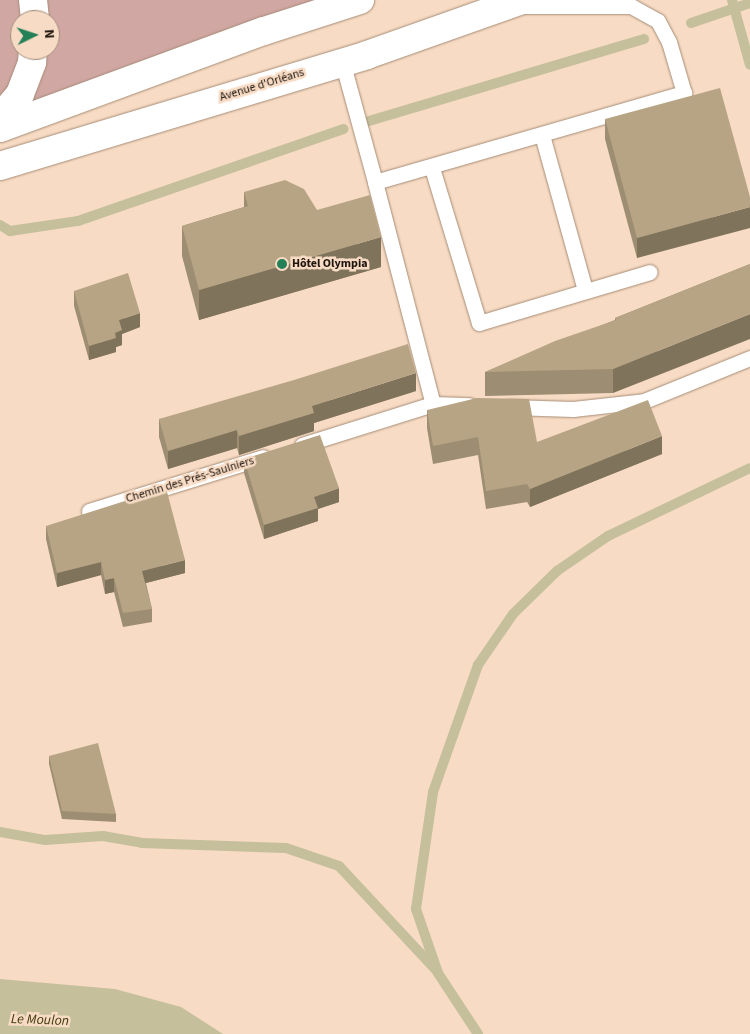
<!DOCTYPE html>
<meta charset="utf-8">
<style>
body{margin:0}
#map{position:relative;width:750px;height:1034px;overflow:hidden;background:#f7dbc4;font-family:"Source Sans 3",sans-serif}
div>[style]{position:absolute}
[style*='--x']{left:calc(var(--x)*1px);top:calc(var(--y)*1px);width:calc(var(--w)*1px);rotate:calc(var(--a)*1deg)}
.forest>*{inset:0;background:#d1a7a4}
.water>*{inset:0;background:#c5bf9b}
.stream>*{height:10px;margin:-5px;padding:0 5px;transform-origin:5px;border-radius:5px;background:#c5bf9b}
.roads{filter:drop-shadow(0 0 1px #a68c76) drop-shadow(0 0 1px #a68c76)}
.service>*{height:15px;margin:-7.5px;padding:0 7.5px;transform-origin:7.5px;border-radius:7.5px;background:#fff}
.secondary>*{height:28px;margin:-14px;padding:0 14px;transform-origin:14px;border-radius:14px;background:#fff}
.wall>*{inset:0;background:#9d8d72}
.shaded-wall>*{inset:0;background:#80735c}
.building>*{inset:0;background:#b7a484}
.dots>*{width:14px;height:14px;translate:-50% -50%;box-sizing:border-box;border:2px solid #f7dbc4;border-radius:50%}
span{translate:-50% -50%;white-space:nowrap;text-align:center;line-height:1.15;-webkit-text-stroke:5px #f7dbc4;paint-order:stroke}
.street-label{font-size:12px;color:#1f150d}
.poi-label{font-size:12px;color:#1f150d;font-weight:700}
.left{translate:0 -50%;text-align:left}
.water-label{font-size:14px;color:#40390a;font-style:italic}
.north{position:absolute;left:10px;top:10px;width:50px;height:50px;box-sizing:border-box;background:#f7dbc4;border:1px solid #a18c7b;border-radius:50%;rotate:86deg;font-size:14px;font-weight:700;line-height:20px;text-align:center;color:#1f150d}
.north::after{content:'';display:block;margin:auto;width:18px;height:22px;background:#248056;clip-path:polygon(50% 0,100% 100%,50% 72%,0 100%)}
</style>
<div id="map">
<div class="forest">
<i style="clip-path:polygon(evenodd,0 0,370px 0,0 130px,0 0,20px 20px,50px 20px,50px 50px,20px 50px,20px 20px)"></i>
</div>
<div class="water">
<i style="clip-path:polygon(0 979px,115px 989px,181px 1007px,223px 1034px,0 1034px)"></i>
</div>
<div class="stream">
<i style="--x:732;--y:0;--w:67;--a:74.5"></i>
<i style="--x:691;--y:23;--w:62;--a:-18.7"></i>
<i style="--x:369;--y:121;--w:287;--a:-16.6"></i>
<i style="--x:0;--y:225;--w:12;--a:31"></i>
<i style="--x:10;--y:231;--w:69;--a:-8.4"></i>
<i style="--x:78;--y:221;--w:281;--a:-19.1"></i>
<i style="--x:0;--y:832;--w:46;--a:10.1"></i>
<i style="--x:45;--y:840;--w:58;--a:-3.9"></i>
<i style="--x:103;--y:836;--w:40;--a:10"></i>
<i style="--x:142;--y:843;--w:144;--a:2"></i>
<i style="--x:286;--y:848;--w:56;--a:18.8"></i>
<i style="--x:339;--y:866;--w:142;--a:47"></i>
<i style="--x:478;--y:1034;--w:73;--a:-123.3"></i>
<i style="--x:438;--y:973;--w:68;--a:-109"></i>
<i style="--x:416;--y:909;--w:118;--a:-81.7"></i>
<i style="--x:433;--y:792;--w:135;--a:-70.5"></i>
<i style="--x:478;--y:665;--w:62;--a:-55.5"></i>
<i style="--x:513;--y:614;--w:62;--a:-44.3"></i>
<i style="--x:557;--y:571;--w:62;--a:-34.5"></i>
<i style="--x:608;--y:536;--w:157;--a:-25.6"></i>
</div>
<div class="roads">
<div class="service">
<i style="--x:342;--y:61;--w:125;--a:74.7"></i>
<i style="--x:375;--y:182;--w:322;--a:-16.1"></i>
<i style="--x:684;--y:93;--w:53;--a:-106.4"></i>
<i style="--x:669;--y:42;--w:24;--a:-118"></i>
<i style="--x:658;--y:21;--w:31;--a:-151"></i>
<i style="--x:631;--y:6;--w:118;--a:180"></i>
<i style="--x:542;--y:135;--w:161;--a:74.5"></i>
<i style="--x:432;--y:168;--w:162;--a:73.1"></i>
<i style="--x:479;--y:323;--w:178;--a:-16.6"></i>
<i style="--x:375;--y:182;--w:229;--a:75.4"></i>
<i style="--x:510;--y:407;--w:63;--a:1.8"></i>
<i style="--x:573;--y:409;--w:71;--a:-6.4"></i>
<i style="--x:644;--y:401;--w:114;--a:-22.1"></i>
<i style="--x:302;--y:445;--w:137;--a:-17.4"></i>
<i style="--x:433;--y:404;--w:37;--a:2"></i>
<i style="--x:89;--y:511;--w:182;--a:-17.2"></i>
</div>
<div class="secondary">
<i style="--x:33;--y:0;--w:20;--a:84"></i>
<i style="--x:0;--y:118;--w:31;--a:-50"></i>
<i style="--x:20;--y:94;--w:34;--a:-69"></i>
<i style="--x:32;--y:62;--w:12;--a:-85"></i>
<i style="--x:0;--y:128;--w:281;--a:-20.2"></i>
<i style="--x:264;--y:31;--w:101;--a:-17.9"></i>
<i style="--x:0;--y:166;--w:383;--a:-16.8"></i>
<i style="--x:367;--y:55;--w:164;--a:-19.5"></i>
</div>
</div>
<div class="wall">
<i style="clip-path:polygon(605px 119px,750px 197px,637px 258px,605px 139px)"></i>
<i style="clip-path:polygon(244px 192px,317px 210px,381px 267px,199px 320px,182px 256px,182px 226px,244px 207px)"></i>
<i style="clip-path:polygon(750px 264px,613px 393px,485px 396px,485px 372px,615px 320px,615px 318px)"></i>
<i style="clip-path:polygon(74px 291px,140px 327px,122px 334px,122px 345px,116px 347px,116px 352px,89px 360px,74px 306px)"></i>
<i style="clip-path:polygon(416px 391px,314px 423px,314px 431px,239px 455px,237px 448px,168px 469px,159px 437px,159px 419px)"></i>
<i style="clip-path:polygon(427px 410px,537px 442px,662px 454px,530px 507px,527px 502px,486px 509px,478px 455px,433px 464px,427px 428px)"></i>
<i style="clip-path:polygon(244px 459px,339px 502px,318px 509px,318px 521px,264px 539px,244px 473px)"></i>
<i style="clip-path:polygon(46px 526px,185px 573px,146px 583px,152px 609px,152px 622px,123px 627px,114px 592px,105px 594px,101px 575px,57px 587px,46px 539px)"></i>
<i style="clip-path:polygon(49px 756px,116px 814px,116px 822px,62px 819px,49px 764px)"></i>
</div>
<div class="shaded-wall">
<i style="clip-path:polygon(750px 207px,750px 228px,637px 258px,637px 238px)"></i>
<i style="clip-path:polygon(381px 237px,381px 267px,199px 320px,199px 290px)"></i>
<i style="clip-path:polygon(140px 313px,140px 327px,122px 334px,122px 345px,116px 347px,116px 352px,89px 360px,89px 346px,115px 333px,119px 320px)"></i>
<i style="clip-path:polygon(750px 314px,750px 339px,613px 393px,613px 369px)"></i>
<i style="clip-path:polygon(416px 373px,416px 391px,314px 423px,314px 431px,239px 455px,239px 436px,312px 406px)"></i>
<i style="clip-path:polygon(237px 430px,237px 448px,168px 469px,168px 451px)"></i>
<i style="clip-path:polygon(662px 436px,662px 454px,530px 507px,530px 489px)"></i>
<i style="clip-path:polygon(339px 488px,339px 502px,318px 509px,318px 521px,264px 539px,264px 525px,314px 497px)"></i>
<i style="clip-path:polygon(185px 560px,185px 573px,142px 584px,142px 571px)"></i>
<i style="clip-path:polygon(101px 562px,101px 575px,57px 587px,57px 573px)"></i>
<i style="clip-path:polygon(114px 578px,114px 592px,105px 594px,105px 580px)"></i>
</div>
<div class="building">
<i style="clip-path:polygon(720px 88px,750px 197px,750px 207px,637px 238px,605px 119px)"></i>
<i style="clip-path:polygon(285px 180px,304px 189px,317px 210px,370px 195px,381px 237px,199px 290px,182px 226px,248px 206px,244px 192px)"></i>
<i style="clip-path:polygon(750px 264px,750px 314px,613px 369px,485px 372px,555px 341px,616px 320px,615px 318px)"></i>
<i style="clip-path:polygon(128px 273px,140px 313px,119px 320px,122px 330px,115px 333px,116px 338px,89px 346px,74px 291px)"></i>
<i style="clip-path:polygon(408px 344px,416px 373px,312px 406px,314px 413px,239px 436px,237px 430px,168px 451px,159px 419px,294px 380px)"></i>
<i style="clip-path:polygon(477px 398px,529px 399px,537px 442px,648px 400px,662px 436px,530px 489px,527px 484px,486px 491px,478px 437px,433px 446px,427px 410px)"></i>
<i style="clip-path:polygon(320px 435px,339px 488px,314px 497px,318px 508px,264px 525px,244px 459px)"></i>
<i style="clip-path:polygon(166px 488px,185px 560px,142px 571px,152px 609px,123px 613px,114px 578px,105px 580px,101px 562px,57px 573px,46px 526px)"></i>
<i style="clip-path:polygon(98px 743px,116px 814px,62px 811px,49px 756px)"></i>
</div>
<div class="dots">
<i style="left:282px;top:264px;background:#248056"></i>
</div>
<div class="street-label">
<span style="left:262px;top:85px;rotate:-17deg">Avenue d'Orléans</span>
<span style="left:190px;top:480px;rotate:-17deg">Chemin des Prés-Saulniers</span>
</div>
<div class="poi-label">
<span class="left" style="left:292px;top:264px">Hôtel Olympia</span>
</div>
<div class="water-label">
<span style="left:40px;top:1020px;rotate:2deg">Le Moulon</span>
</div>
<div class="north">N</div>
</div>
